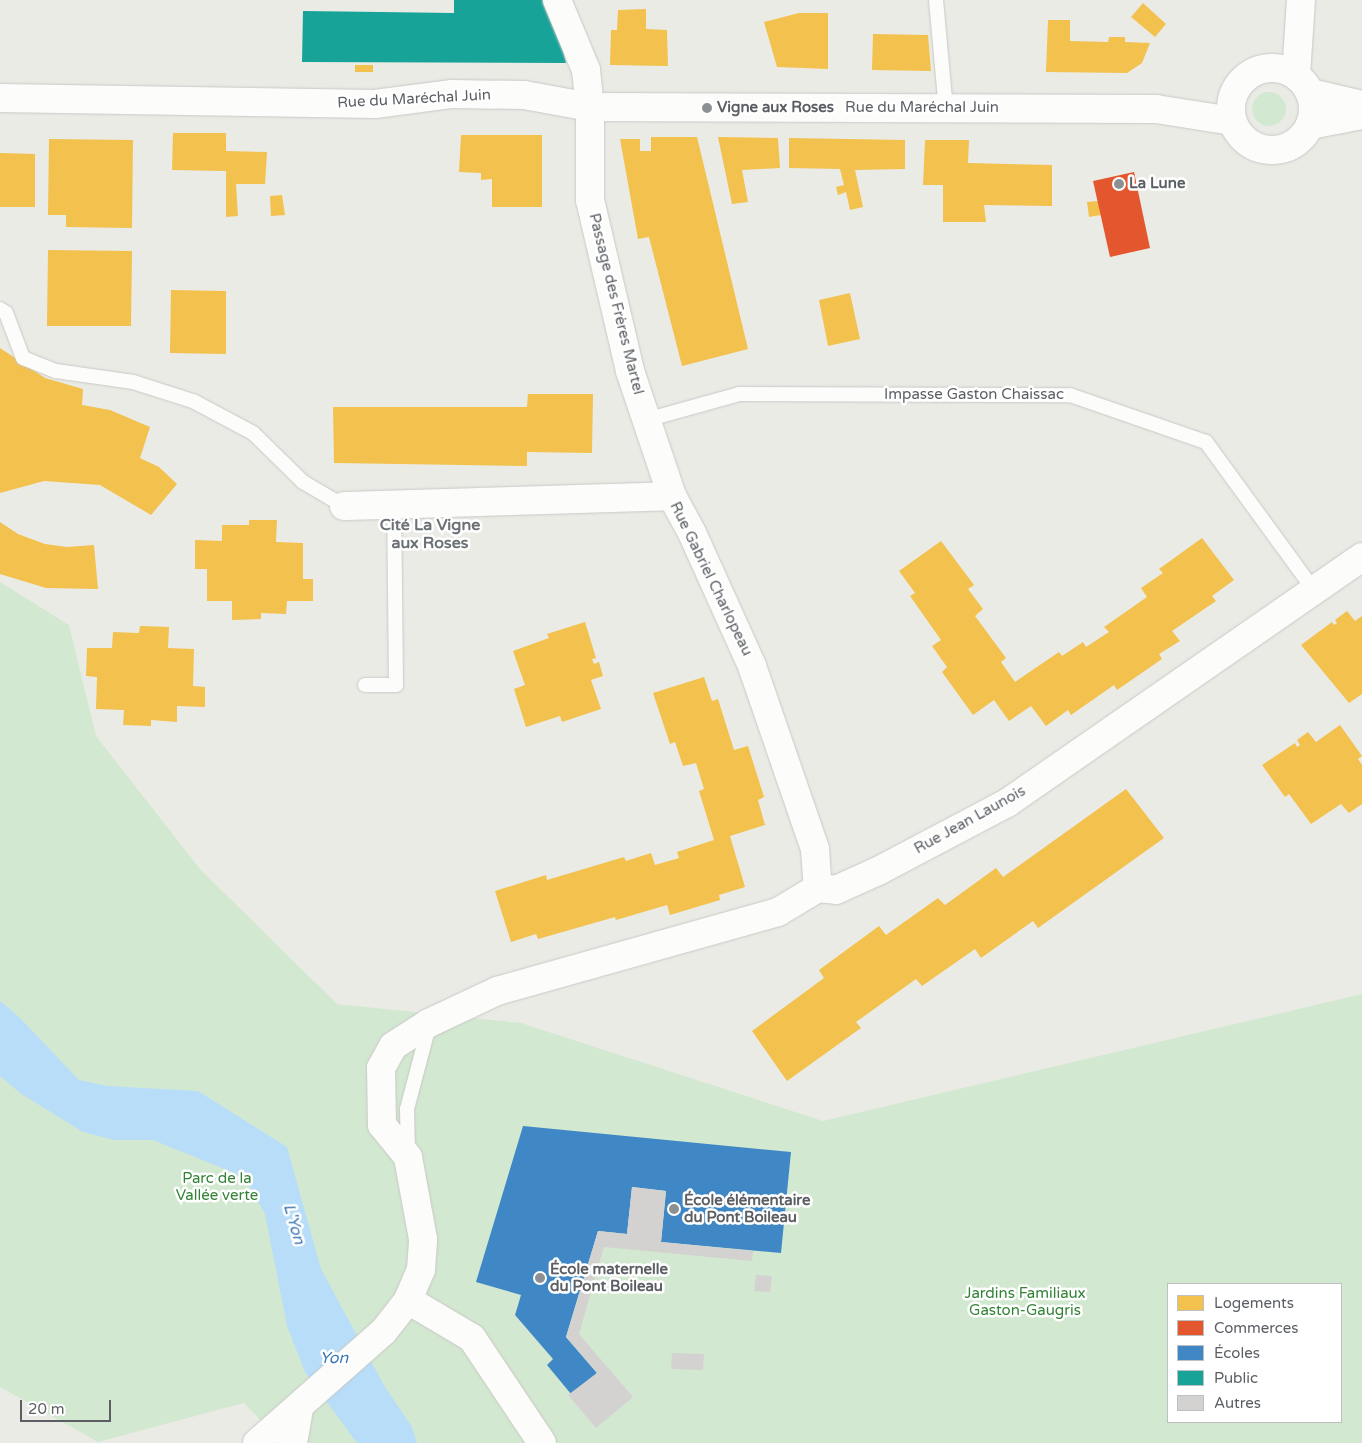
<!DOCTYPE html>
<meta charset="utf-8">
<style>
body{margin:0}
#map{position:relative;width:1362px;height:1443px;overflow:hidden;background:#ebebe6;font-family:"Varela Round",sans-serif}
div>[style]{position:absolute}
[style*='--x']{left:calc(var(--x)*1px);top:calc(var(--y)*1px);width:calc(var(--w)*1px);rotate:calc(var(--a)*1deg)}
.green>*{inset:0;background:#d3e8d1}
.round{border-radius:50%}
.water>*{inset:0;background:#b8ddf8}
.homes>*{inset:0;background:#f2c14e}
.shops>*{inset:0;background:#e4572e}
.schools>*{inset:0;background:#3f88c5}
.public>*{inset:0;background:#17a398}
.building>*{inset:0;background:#d3d2d0}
.roads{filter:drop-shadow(0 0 1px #c8c8c6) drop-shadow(0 0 1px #c8c8c6)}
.lane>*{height:14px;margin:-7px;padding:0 7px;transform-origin:7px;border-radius:7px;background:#fcfcfb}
.street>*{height:28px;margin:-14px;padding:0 14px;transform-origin:14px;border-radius:14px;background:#fcfcfb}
.secondary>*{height:28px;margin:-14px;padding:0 14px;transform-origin:14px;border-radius:14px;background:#fcfcfb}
.secondary>.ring{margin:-14px;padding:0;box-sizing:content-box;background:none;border:28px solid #fcfcfb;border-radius:50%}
.dots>*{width:14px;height:14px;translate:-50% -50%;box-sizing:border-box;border:2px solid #fff;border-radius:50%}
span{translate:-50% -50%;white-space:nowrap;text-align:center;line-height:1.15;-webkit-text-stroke:5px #fff;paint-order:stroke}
.street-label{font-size:15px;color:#5b5f64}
.poi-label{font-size:15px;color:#5b5f64;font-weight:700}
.left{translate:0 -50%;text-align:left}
.park-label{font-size:15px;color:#338336}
.neighbourhood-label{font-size:16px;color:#6c7176;font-weight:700}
.water-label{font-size:16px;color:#3e78b3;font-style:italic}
.legend{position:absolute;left:1167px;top:1283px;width:175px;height:140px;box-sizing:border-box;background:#fff;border:1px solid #bdbfc1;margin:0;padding:6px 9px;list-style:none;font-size:15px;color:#5b5f64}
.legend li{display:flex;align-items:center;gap:10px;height:25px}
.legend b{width:25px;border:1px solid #bdbfc1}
.scale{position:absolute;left:20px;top:1400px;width:91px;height:22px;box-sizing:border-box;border:2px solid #5b5f64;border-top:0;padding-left:6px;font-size:15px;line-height:18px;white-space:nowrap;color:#5b5f64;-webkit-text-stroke:4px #fff;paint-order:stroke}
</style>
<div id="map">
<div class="green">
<i class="round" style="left:1252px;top:92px;width:34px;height:34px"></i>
<i style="clip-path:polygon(evenodd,0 582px,69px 625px,96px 736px,200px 869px,337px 1004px,521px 1023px,823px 1121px,1362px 994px,1362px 1443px,282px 1443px,244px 1403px,98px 1442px,0 1387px,0 582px,1168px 1284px,1341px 1284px,1341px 1422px,1168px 1422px,1168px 1284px)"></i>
</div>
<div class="water">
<i style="clip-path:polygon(0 1001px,19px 1017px,79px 1080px,107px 1086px,198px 1091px,287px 1147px,321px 1269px,385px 1387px,412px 1427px,417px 1443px,357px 1443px,305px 1372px,287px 1326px,265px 1214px,249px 1185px,232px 1172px,153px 1140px,114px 1140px,83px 1132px,20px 1093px,0 1076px)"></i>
</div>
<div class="homes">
<i style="clip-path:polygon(1143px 3px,1166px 24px,1155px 37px,1131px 17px)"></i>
<i style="clip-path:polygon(646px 9px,646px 29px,667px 30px,668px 66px,610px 65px,611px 30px,617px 30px,618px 10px)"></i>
<i style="clip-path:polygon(799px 13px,828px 13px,828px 69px,777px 67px,764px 22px)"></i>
<i style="clip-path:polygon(1048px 20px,1070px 20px,1070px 41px,1108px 42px,1109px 37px,1125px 37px,1125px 42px,1150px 43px,1142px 63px,1127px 73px,1046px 72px)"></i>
<i style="clip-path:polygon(873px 34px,928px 35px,931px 71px,872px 70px)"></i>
<i style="clip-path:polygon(355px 65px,373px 65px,373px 72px,355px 72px)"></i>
<i style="clip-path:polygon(173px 133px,226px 133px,226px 151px,267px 152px,265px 184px,236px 184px,238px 216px,226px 217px,226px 171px,172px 170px)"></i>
<i style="clip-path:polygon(461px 135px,542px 135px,542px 207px,492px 207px,492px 179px,481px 180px,481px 173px,459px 172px)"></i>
<i style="clip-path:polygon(651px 137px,697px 137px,748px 349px,682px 366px,649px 237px,638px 239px,620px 139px,640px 139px,640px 151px,651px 151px)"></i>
<i style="clip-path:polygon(718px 137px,778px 138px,780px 168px,742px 170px,748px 202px,732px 204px)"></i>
<i style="clip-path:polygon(789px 138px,905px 140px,905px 169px,855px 170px,863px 207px,850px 210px,846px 192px,838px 195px,836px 187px,844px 185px,840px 169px,789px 168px)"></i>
<i style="clip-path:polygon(49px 139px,133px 140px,132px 228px,66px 227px,66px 215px,48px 215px)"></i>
<i style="clip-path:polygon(925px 140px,969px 140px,968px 163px,1052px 165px,1052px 206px,984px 205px,986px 222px,943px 222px,943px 185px,923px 185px)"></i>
<i style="clip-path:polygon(0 153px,35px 154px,35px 207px,0 207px)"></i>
<i style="clip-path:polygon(282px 195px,285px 215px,271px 216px,270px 196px)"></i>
<i style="clip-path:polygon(1098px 201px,1101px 215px,1089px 217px,1087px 202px)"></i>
<i style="clip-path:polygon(48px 250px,132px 251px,131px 326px,47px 326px)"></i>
<i style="clip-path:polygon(171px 290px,226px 291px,226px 354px,170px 353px)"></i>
<i style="clip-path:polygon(850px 293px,860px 339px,828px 346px,819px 300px)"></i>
<i style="clip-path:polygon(0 348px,45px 378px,83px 389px,82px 405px,110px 410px,150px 427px,140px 458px,159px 467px,177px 484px,151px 515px,100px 485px,44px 481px,0 493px)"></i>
<i style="clip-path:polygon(528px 394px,593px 394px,592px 453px,527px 452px,527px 466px,334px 463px,333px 407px,527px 407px)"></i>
<i style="clip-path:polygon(249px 520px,277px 520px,276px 542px,303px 543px,303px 579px,313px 579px,313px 601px,287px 601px,286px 614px,261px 613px,261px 619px,232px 620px,232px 601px,207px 601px,207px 569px,195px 569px,195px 540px,222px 541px,222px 525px,249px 525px)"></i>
<i style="clip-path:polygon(0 522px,18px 534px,45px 544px,67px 547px,94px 545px,98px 589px,46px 588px,0 574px)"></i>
<i style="clip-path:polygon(1202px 538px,1234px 580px,1212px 596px,1216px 601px,1172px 631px,1180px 641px,1159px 654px,1162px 659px,1117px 690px,1114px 685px,1071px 715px,1068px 710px,1046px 726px,1031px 706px,1009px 721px,994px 700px,973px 715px,942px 672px,947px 667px,932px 646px,941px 640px,910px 596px,915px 593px,899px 571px,941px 541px,974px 585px,968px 589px,983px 609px,975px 616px,1006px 658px,1001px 662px,1015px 682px,1059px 652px,1062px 656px,1083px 642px,1086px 647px,1109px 632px,1104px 627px,1147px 597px,1141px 588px,1163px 573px,1159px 569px)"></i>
<i style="clip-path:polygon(1347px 611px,1355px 621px,1362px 616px,1362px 694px,1349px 703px,1301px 645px,1332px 622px,1334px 625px,1337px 623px,1335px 620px)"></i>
<i style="clip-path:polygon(585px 622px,596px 658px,592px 659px,594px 664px,599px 662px,603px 676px,591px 680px,601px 709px,562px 722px,560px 716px,526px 727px,514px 689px,525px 685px,513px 651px,549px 638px,547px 634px)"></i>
<i style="clip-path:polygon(140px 626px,169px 627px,168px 648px,194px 649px,193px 686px,205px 687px,205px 707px,177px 706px,177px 722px,151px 720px,151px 726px,123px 725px,124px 710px,96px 709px,97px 677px,86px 676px,87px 648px,112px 648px,113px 632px,139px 633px)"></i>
<i style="clip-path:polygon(704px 677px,712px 701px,718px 699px,734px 750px,748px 746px,764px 797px,758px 800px,765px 825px,730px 836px,745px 887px,719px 895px,720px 900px,670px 915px,667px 905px,616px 920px,615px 917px,538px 939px,536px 934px,511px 942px,495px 891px,546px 875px,547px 880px,624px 857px,626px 861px,651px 853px,655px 865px,679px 858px,677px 852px,714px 840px,699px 791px,704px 789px,696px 763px,683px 766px,675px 742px,670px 744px,653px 693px)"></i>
<i style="clip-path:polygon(1340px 725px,1362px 756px,1358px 759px,1362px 765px,1362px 804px,1349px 813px,1341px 804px,1311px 824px,1289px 794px,1285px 797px,1262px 765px,1295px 743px,1297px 747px,1300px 745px,1297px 740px,1308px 732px,1316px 742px)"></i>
<i style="clip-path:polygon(1126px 789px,1164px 838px,1038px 928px,1033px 921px,981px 958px,975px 949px,922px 986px,916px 979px,856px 1022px,861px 1028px,787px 1081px,752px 1031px,824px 978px,819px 970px,879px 926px,886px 935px,938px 898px,945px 905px,996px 868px,1003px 877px)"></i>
</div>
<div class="shops">
<i style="clip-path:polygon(1134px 172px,1150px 248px,1110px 257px,1093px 181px)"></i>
</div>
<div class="schools">
<i style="clip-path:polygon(523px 1126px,791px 1152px,781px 1253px,661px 1242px,666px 1191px,632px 1187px,627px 1234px,598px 1231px,566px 1337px,597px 1373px,571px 1394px,547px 1365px,553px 1359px,515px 1315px,521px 1295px,476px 1282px)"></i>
</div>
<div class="public">
<i style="clip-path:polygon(454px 0,545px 0,559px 34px,566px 63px,302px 62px,303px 11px,454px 13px)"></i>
</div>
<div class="building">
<i style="clip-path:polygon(632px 1187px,666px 1191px,661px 1242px,753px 1251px,752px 1261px,604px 1247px,579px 1334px,633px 1397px,596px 1428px,568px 1395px,597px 1373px,566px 1337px,598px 1231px,627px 1234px)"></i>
<i style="clip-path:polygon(756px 1275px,772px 1276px,770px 1292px,754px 1291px)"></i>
<i style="clip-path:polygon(672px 1353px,704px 1354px,703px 1370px,671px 1369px)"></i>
</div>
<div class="roads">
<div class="lane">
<i style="--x:936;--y:0;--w:109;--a:84.8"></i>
<i style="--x:0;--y:309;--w:7;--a:34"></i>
<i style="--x:6;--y:313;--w:48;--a:69.3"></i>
<i style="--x:23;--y:358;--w:35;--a:22"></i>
<i style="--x:56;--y:371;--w:78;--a:8.1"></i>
<i style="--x:133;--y:382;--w:63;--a:17.6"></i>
<i style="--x:193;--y:401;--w:68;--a:28.1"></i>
<i style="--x:253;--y:433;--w:70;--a:44.4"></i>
<i style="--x:303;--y:482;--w:48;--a:30.3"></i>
<i style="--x:646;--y:420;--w:97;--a:-15.6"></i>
<i style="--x:739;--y:394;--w:331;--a:0.2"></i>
<i style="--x:1070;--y:395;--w:144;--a:19.1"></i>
<i style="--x:1206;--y:442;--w:183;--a:53.9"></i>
<i style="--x:365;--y:685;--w:31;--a:0"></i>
<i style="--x:396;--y:685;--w:181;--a:-90.6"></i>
<i style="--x:408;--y:1154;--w:45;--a:-91.3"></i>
<i style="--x:407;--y:1109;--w:86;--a:-75.2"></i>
</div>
<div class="street">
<i style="--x:557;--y:0;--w:76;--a:67.5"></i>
<i style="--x:586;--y:70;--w:37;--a:84"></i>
<i style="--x:590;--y:107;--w:93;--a:90"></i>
<i style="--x:590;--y:200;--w:176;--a:76.8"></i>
<i style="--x:630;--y:371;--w:132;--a:71.4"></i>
<i style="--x:344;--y:506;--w:328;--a:-1.7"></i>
<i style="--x:672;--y:496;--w:42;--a:61.6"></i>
<i style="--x:692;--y:533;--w:146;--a:65.7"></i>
<i style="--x:752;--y:666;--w:194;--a:71"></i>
<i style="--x:815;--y:849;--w:39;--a:86"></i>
<i style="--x:408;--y:1300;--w:74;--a:30.7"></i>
<i style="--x:472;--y:1338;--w:126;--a:56.3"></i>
<i style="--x:257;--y:1443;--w:169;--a:-41.4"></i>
<i style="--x:384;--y:1331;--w:39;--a:-52"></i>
<i style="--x:408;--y:1300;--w:33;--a:-67"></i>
<i style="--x:421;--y:1270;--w:31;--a:-86"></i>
<i style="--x:423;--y:1239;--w:83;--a:-100.4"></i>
<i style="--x:408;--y:1157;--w:41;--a:-129.1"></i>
<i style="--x:382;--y:1125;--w:57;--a:-91"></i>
<i style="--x:381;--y:1068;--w:25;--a:-61"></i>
<i style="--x:393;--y:1046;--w:43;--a:-32.6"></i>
<i style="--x:429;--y:1023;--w:75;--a:-25.2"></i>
<i style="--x:497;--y:991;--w:292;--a:-15.7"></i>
<i style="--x:778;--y:912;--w:47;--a:-31"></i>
<i style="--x:818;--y:888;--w:18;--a:6"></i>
<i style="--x:836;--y:890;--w:46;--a:-24.3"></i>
<i style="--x:878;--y:871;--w:146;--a:-27.8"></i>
<i style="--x:1007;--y:803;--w:432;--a:-34.7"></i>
<i style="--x:293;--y:1443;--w:36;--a:-80"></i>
</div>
<div class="secondary">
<i class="ring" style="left:1231px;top:68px;width:54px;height:54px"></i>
<i style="--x:1296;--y:75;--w:75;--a:-86.2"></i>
<i style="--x:1310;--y:93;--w:53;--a:13"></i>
<i style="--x:0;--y:98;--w:375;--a:0.9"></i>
<i style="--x:375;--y:104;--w:78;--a:-7.4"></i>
<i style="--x:452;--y:94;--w:72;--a:0.8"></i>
<i style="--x:524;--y:95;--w:67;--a:10.3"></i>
<i style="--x:590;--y:107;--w:566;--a:0.2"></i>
<i style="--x:1156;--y:109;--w:77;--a:9"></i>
<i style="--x:1310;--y:125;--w:53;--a:-10.9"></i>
</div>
</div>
<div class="dots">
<i style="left:707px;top:108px;background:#8d9092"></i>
<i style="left:1119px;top:184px;background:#8d9092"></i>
<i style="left:674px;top:1209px;background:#8d9092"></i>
<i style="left:540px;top:1278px;background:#8d9092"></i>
</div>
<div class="street-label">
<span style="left:414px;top:99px;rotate:-3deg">Rue du Maréchal Juin</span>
<span style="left:922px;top:108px">Rue du Maréchal Juin</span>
<span style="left:616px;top:304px;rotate:76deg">Passage des Frères Martel</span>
<span style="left:974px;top:395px">Impasse Gaston Chaissac</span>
<span style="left:711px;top:579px;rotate:64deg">Rue Gabriel Charlopeau</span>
<span style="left:970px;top:820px;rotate:-29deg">Rue Jean Launois</span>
</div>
<div class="poi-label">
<span class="left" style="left:717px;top:108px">Vigne aux Roses</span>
<span class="left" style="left:1129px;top:184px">La Lune</span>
<span class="left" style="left:684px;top:1209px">École élémentaire<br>du Pont Boileau</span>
<span class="left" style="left:550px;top:1278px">École maternelle<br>du Pont Boileau</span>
</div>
<div class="park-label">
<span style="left:217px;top:1187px">Parc de la<br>Vallée verte</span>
<span style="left:1025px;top:1302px">Jardins Familiaux<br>Gaston-Gaugris</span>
</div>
<div class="neighbourhood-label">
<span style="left:430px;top:534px">Cité La Vigne<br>aux Roses</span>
</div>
<div class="water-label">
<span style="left:294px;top:1224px;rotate:74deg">L'Yon</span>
<span style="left:334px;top:1358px">Yon</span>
</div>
<ul class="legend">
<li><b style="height:14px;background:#f2c14e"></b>Logements</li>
<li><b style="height:14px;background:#e4572e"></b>Commerces</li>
<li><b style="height:14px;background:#3f88c5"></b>Écoles</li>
<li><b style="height:14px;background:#17a398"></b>Public</li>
<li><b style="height:14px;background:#d3d2d0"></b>Autres</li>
</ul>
<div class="scale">20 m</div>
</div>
